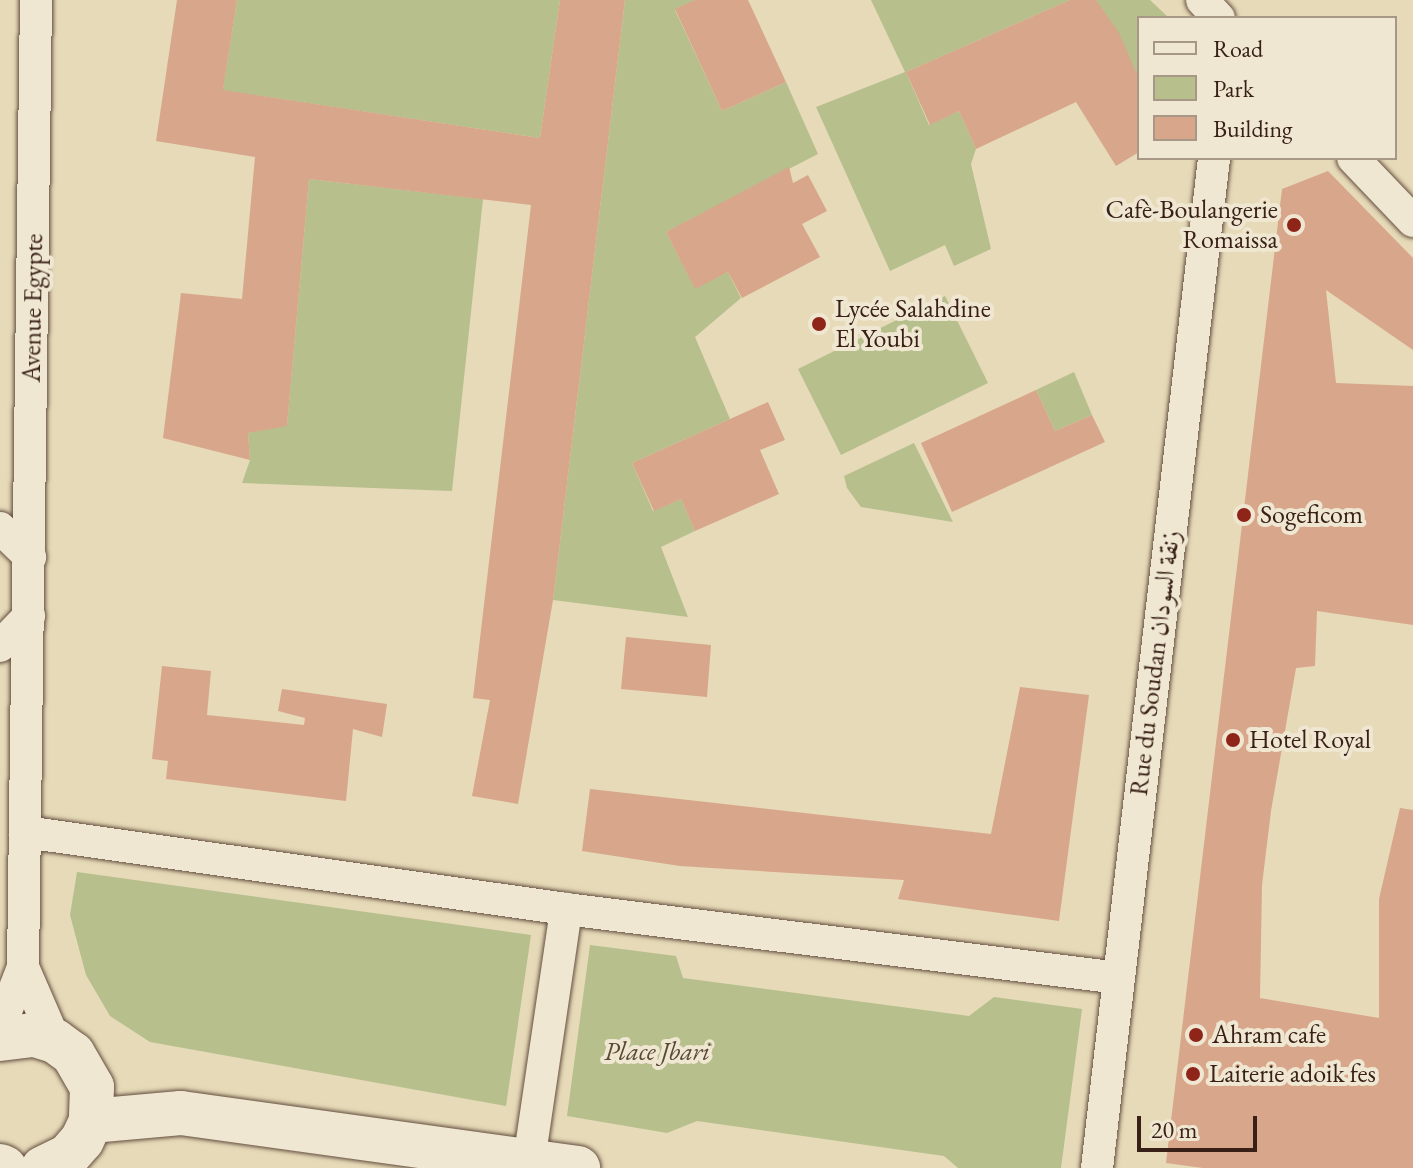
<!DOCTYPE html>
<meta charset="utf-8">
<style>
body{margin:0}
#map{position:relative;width:1413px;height:1168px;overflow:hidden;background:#e6dab8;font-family:"EB Garamond",Amiri,serif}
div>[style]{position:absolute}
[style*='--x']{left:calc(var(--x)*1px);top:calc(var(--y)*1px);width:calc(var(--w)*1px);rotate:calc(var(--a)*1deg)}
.green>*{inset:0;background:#b7bf8d}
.building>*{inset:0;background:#d8a68a}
.roads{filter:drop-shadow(0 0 2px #644e3f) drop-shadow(0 0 2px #644e3f)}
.street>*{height:32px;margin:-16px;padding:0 16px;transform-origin:16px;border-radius:16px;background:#efe7d1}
.secondary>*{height:44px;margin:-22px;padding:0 22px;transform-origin:22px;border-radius:22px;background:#efe7d1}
.dots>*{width:22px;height:22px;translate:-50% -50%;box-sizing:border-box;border:4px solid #efe7d1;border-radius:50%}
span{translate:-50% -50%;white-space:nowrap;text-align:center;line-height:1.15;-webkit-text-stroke:8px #efe7d1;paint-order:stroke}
.poi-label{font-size:26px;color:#392017}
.right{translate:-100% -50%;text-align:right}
.left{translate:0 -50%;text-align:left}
.street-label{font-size:26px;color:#392017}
.park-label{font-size:26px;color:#584834;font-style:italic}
.legend{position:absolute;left:1137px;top:16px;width:260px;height:144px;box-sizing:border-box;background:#efe7d1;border:2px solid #a69787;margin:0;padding:10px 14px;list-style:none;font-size:24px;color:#392017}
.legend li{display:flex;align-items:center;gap:16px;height:40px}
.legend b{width:40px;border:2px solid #a69787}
.scale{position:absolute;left:1137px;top:1116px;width:120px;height:36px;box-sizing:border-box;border:4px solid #392017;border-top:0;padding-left:10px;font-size:24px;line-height:28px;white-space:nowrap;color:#392017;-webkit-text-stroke:6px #efe7d1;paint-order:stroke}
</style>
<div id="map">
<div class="green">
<i style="clip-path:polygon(237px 0,560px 0,540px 138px,261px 96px,222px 95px)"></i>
<i style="clip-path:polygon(625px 0,695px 0,675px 10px,722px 111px,786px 82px,818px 154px,666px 232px,695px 288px,728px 272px,741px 298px,695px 337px,730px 419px,632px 463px,653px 511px,681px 499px,695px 531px,661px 547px,688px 617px,553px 600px)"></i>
<i style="clip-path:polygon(871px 0,1070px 0,906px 72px,929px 125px,959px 111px,976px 149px,971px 164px,991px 249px,954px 266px,945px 245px,890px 271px,816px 107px,905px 72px)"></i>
<i style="clip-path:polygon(1096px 0,1150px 0,1169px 18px,1139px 18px,1139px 79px)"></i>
<i style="clip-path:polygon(309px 179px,483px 199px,452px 491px,242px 483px,250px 460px,248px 433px,287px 425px)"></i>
<i style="clip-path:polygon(945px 296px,988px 383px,841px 455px,798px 369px)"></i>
<i style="clip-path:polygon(1074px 372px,1092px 415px,1055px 431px,1036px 390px)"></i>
<i style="clip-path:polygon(914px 443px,953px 522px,861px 507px,847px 488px,844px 476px)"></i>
<i style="clip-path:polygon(77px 872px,531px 935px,506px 1106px,150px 1042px,110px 1016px,86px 975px,70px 915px)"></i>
<i style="clip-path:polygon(590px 945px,676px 956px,683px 978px,969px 1016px,994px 997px,1082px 1009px,1061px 1168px,958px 1168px,944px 1156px,697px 1121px,667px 1133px,567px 1116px)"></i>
</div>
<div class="building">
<i style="clip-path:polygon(177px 0,237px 0,223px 90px,540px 138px,560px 0,625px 0,553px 600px,518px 804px,472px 796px,490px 700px,473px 698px,531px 205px,309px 179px,287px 426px,248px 433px,250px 460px,163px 438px,181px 293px,242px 299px,255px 157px,156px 141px)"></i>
<i style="clip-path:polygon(695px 0,748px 0,786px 82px,722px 111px,675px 9px)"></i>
<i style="clip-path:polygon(1070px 0,1096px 0,1119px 33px,1139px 79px,1139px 152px,1116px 166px,1076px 102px,976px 149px,959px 111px,930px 125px,906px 72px)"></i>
<i style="clip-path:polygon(789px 167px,793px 183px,808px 175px,827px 211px,802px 224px,820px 257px,742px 298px,728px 272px,695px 289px,666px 232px)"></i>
<i style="clip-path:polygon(1328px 171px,1413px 258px,1413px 350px,1326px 290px,1336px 383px,1413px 386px,1413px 625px,1317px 611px,1315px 666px,1296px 668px,1271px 811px,1262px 885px,1260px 998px,1379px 1018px,1379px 899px,1400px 808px,1413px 810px,1413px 1168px,1203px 1168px,1166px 1163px,1282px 189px)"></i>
<i style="clip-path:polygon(1036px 390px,1055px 431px,1092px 415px,1105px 442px,952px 512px,921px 443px)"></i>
<i style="clip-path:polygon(768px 402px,785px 440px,760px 450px,779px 494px,695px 531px,681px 499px,654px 511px,632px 463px)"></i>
<i style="clip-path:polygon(626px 637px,711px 645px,707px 697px,621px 689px)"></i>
<i style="clip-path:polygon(162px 666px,211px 671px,207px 715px,304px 725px,305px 718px,278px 711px,282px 689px,387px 704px,382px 737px,353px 729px,346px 801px,166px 779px,168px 761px,152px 759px)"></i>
<i style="clip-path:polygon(1020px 687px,1089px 695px,1059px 921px,898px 899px,904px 880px,680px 866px,582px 851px,590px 789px,991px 834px)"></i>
</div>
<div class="roads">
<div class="street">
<i style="--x:1202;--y:0;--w:25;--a:47"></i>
<i style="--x:1353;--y:158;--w:87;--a:46.4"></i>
<i style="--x:0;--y:528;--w:42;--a:44"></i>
<i style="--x:0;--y:646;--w:42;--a:-46"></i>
<i style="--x:25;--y:832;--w:546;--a:8.1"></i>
<i style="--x:566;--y:909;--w:557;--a:7.11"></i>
<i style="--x:23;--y:967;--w:81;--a:66.6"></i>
<i style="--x:0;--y:1027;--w:64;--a:-69"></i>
<i style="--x:23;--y:967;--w:967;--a:-89.23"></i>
<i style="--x:529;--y:1161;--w:255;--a:-81.6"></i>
<i style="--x:1097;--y:1168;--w:1017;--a:-83.39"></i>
</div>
<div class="secondary">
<i style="--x:0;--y:1039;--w:35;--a:-7"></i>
<i style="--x:35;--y:1035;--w:21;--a:17"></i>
<i style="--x:55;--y:1041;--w:22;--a:36"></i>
<i style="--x:73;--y:1054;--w:38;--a:60"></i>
<i style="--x:92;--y:1087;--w:34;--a:92"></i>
<i style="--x:91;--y:1121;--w:21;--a:115"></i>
<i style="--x:82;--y:1140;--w:21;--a:131"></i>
<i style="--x:68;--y:1156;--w:28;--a:154"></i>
<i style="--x:91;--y:1121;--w:90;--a:-5.1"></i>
<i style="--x:181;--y:1113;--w:401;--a:7.9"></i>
<i style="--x:0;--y:1166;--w:5;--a:22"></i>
</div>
</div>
<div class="dots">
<i style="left:1294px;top:225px;background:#8f2418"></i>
<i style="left:819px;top:324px;background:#8f2418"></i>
<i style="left:1244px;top:515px;background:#8f2418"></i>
<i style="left:1233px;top:740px;background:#8f2418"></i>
<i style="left:1196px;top:1035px;background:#8f2418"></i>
<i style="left:1193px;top:1074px;background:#8f2418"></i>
</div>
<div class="poi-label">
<span class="right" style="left:1278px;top:225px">Cafè-Boulangerie<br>Romaissa</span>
<span class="left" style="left:835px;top:324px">Lycée Salahdine<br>El Youbi</span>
<span class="left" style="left:1260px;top:515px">Sogeficom</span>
<span class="left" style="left:1249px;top:740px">Hotel Royal</span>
<span class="left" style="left:1212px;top:1035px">Ahram cafe</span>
<span class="left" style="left:1209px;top:1074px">Laiterie adoik fes</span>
</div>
<div class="street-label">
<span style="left:33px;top:308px;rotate:-89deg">Avenue Egypte</span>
<span style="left:1155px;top:663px;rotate:-83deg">Rue du Soudan زنقة السودان</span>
</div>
<div class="park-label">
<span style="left:657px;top:1052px">Place Jbari</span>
</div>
<ul class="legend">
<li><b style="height:10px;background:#efe7d1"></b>Road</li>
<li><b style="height:22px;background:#b7bf8d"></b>Park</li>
<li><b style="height:22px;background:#d8a68a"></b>Building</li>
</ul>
<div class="scale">20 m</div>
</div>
